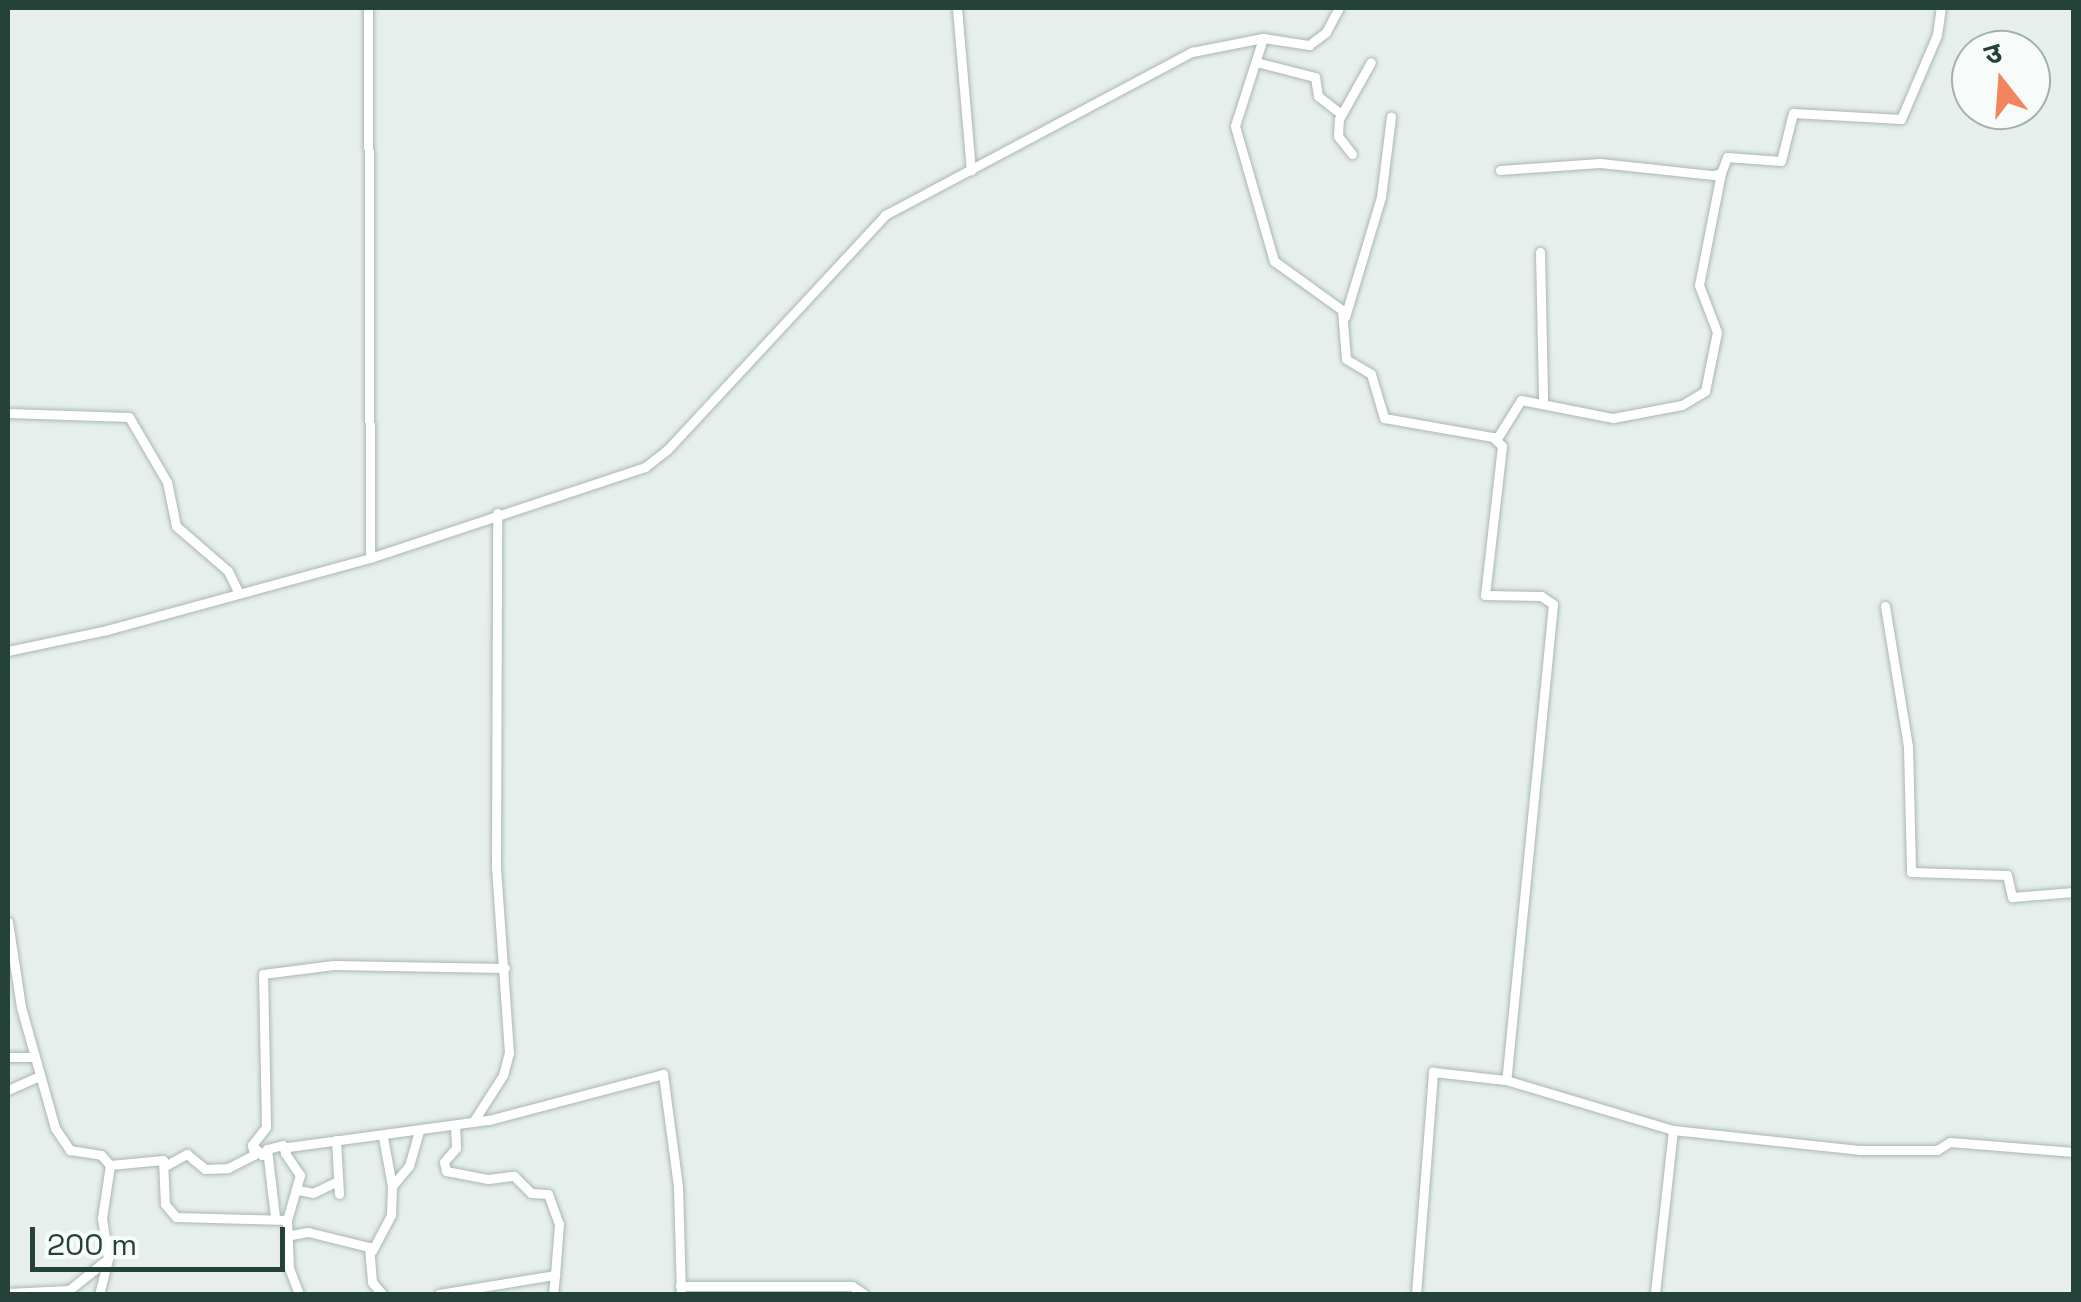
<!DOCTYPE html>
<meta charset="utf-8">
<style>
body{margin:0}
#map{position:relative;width:2081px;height:1302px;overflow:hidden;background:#e6efeb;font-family:"Space Grotesk","Noto Sans Devanagari",sans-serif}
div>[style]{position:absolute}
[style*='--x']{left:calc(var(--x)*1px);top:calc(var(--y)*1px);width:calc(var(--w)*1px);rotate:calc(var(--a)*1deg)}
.roads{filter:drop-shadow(0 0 2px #a8b8b2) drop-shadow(0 0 2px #a8b8b2)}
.minor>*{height:9px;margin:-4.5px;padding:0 4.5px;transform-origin:4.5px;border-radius:4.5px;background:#fff}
span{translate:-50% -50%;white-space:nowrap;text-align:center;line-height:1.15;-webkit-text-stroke:10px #f7fbf9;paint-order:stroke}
.frame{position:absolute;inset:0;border:10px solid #24423a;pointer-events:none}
.north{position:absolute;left:1951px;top:30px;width:100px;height:100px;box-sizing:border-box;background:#f7fbf9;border:2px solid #a3b1ad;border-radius:50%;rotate:343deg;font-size:28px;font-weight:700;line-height:40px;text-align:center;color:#24423a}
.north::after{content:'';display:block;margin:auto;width:35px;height:45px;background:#f4845f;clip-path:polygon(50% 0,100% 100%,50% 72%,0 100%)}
.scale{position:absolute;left:30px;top:1227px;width:255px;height:45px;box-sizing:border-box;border:5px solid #24423a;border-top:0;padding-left:12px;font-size:30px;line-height:35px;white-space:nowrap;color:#24423a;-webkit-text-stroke:8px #f7fbf9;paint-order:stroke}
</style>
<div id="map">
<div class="roads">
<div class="minor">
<i style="--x:368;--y:8;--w:550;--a:89.79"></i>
<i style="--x:957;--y:8;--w:163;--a:85.1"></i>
<i style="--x:1263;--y:38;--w:92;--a:107.7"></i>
<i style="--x:1235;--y:126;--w:141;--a:73.9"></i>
<i style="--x:1274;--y:261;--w:84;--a:35.8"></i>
<i style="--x:1342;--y:310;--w:49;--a:85.3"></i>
<i style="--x:1346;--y:359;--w:29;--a:31"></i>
<i style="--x:1371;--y:374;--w:46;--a:73.5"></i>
<i style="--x:1384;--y:418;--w:111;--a:9.9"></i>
<i style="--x:1493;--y:437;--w:13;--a:45"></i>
<i style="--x:1502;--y:446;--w:150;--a:96.5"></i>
<i style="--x:1485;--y:595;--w:56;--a:1"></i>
<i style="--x:1541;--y:596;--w:14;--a:34"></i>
<i style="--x:1553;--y:604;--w:478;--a:95.6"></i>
<i style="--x:1506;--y:1080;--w:174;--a:16.7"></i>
<i style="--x:1673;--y:1130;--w:165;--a:96.3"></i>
<i style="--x:1260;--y:63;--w:57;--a:14.3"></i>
<i style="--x:1315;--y:77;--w:19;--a:81"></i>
<i style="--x:1318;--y:96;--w:28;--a:38"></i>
<i style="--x:1352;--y:154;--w:23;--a:-128"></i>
<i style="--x:1338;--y:136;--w:17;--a:-87"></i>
<i style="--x:1339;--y:119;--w:65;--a:-60.7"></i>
<i style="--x:1500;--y:170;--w:100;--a:-4"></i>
<i style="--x:1600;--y:163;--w:114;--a:6.1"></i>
<i style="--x:1713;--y:175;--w:8;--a:-14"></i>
<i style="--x:1721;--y:173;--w:17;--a:-69"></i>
<i style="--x:1727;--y:157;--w:54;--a:4.2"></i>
<i style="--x:1781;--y:161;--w:49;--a:-76"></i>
<i style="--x:1793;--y:113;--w:108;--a:3.2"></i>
<i style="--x:1901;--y:119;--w:91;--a:-66.8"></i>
<i style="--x:1937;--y:35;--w:27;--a:-82"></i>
<i style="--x:1540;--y:252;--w:147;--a:88.8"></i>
<i style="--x:1345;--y:317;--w:125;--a:-73.3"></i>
<i style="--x:1381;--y:197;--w:81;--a:-82.9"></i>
<i style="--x:8;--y:413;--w:121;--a:1.9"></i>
<i style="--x:129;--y:417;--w:75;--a:59.7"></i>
<i style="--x:167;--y:482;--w:45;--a:78.4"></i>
<i style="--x:176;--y:526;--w:69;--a:40.9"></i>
<i style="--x:228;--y:571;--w:25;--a:64"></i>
<i style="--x:1496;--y:440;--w:47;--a:-58"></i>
<i style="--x:1521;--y:400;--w:94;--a:11.1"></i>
<i style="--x:1613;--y:418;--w:70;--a:-10.7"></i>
<i style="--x:1682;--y:405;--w:27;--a:-31"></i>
<i style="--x:1705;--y:391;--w:60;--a:-78.5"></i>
<i style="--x:1717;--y:332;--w:50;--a:-111"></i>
<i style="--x:1699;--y:285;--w:114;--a:-78.9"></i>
<i style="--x:1885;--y:606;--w:142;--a:80.7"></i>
<i style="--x:1908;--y:746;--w:126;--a:88.6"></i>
<i style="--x:1911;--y:872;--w:96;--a:1.8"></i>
<i style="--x:2007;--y:875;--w:23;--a:77"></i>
<i style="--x:2012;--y:897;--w:62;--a:-4.6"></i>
<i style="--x:8;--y:651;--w:101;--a:-12"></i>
<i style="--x:107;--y:630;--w:273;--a:-15.3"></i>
<i style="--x:370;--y:558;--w:290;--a:-18.3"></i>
<i style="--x:645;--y:467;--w:28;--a:-38"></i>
<i style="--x:667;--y:450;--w:321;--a:-47.1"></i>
<i style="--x:885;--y:215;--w:348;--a:-28"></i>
<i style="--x:1192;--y:52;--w:72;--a:-11.2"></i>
<i style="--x:1263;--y:38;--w:47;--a:8.7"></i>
<i style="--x:1309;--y:45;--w:21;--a:-37"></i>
<i style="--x:1326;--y:32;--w:27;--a:-62"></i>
<i style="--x:8;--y:922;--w:86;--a:81.3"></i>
<i style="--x:21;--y:1007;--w:126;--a:74.3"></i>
<i style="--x:55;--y:1128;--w:27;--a:56"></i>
<i style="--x:70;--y:1150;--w:31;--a:9"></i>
<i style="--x:101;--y:1155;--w:13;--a:48"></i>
<i style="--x:110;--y:1165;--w:54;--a:98.6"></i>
<i style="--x:102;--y:1218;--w:41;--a:81.7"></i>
<i style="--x:108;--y:1259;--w:36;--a:104"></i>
<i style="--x:8;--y:1057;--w:26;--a:0"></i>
<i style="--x:8;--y:1090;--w:34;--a:-24"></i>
<i style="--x:473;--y:1122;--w:56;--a:-57.4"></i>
<i style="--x:503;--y:1075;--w:23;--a:-75"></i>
<i style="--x:509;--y:1053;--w:186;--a:-94"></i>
<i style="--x:496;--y:867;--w:354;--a:-89.8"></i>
<i style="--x:455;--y:1126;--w:22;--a:87"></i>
<i style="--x:456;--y:1148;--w:18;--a:131"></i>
<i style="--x:444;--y:1162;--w:9;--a:77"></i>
<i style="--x:446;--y:1171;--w:43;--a:10.8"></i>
<i style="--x:488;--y:1179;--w:26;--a:-7"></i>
<i style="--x:514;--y:1176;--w:24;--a:45"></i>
<i style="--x:531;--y:1193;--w:17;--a:3"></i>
<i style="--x:548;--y:1194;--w:32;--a:70"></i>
<i style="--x:559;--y:1224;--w:51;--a:94.5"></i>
<i style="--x:1673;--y:1130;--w:187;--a:6.1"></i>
<i style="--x:1859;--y:1150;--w:78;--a:0"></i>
<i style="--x:1937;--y:1150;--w:15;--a:-32"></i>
<i style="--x:1950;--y:1142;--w:124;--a:4.6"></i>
<i style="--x:383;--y:1137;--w:50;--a:79.6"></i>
<i style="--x:336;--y:1140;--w:54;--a:86.8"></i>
<i style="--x:252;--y:1145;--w:23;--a:-52"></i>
<i style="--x:266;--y:1127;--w:153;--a:-91.1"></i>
<i style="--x:263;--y:974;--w:71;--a:-7.3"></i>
<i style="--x:333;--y:965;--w:172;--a:1"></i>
<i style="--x:267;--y:1149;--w:16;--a:-14"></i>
<i style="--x:283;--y:1145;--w:8;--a:76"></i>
<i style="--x:285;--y:1153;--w:7;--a:-63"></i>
<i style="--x:288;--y:1147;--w:203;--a:-7.7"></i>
<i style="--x:489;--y:1120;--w:180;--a:-14.8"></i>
<i style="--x:663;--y:1074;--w:114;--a:82.4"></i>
<i style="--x:678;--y:1187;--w:107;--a:88.4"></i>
<i style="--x:285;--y:1153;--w:27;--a:56"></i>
<i style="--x:300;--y:1175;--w:47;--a:106.1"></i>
<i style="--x:110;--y:1165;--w:53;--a:-5.4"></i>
<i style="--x:163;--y:1160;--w:44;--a:87.4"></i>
<i style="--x:165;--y:1204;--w:17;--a:50"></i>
<i style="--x:176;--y:1217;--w:111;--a:1.5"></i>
<i style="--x:287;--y:1220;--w:48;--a:87.6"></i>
<i style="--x:289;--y:1268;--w:28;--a:69"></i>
<i style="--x:165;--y:1166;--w:25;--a:-29"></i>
<i style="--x:187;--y:1154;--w:23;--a:40"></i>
<i style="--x:205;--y:1169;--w:23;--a:-2"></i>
<i style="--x:228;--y:1168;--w:29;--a:-27"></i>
<i style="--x:254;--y:1155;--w:10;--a:-101"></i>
<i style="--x:252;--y:1145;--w:14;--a:45"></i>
<i style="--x:262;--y:1155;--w:8;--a:-50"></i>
<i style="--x:267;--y:1149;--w:68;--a:83.3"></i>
<i style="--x:298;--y:1190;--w:15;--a:11"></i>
<i style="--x:313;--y:1193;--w:28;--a:-26"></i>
<i style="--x:291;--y:1235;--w:17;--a:-10"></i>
<i style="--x:308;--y:1232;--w:63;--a:13.8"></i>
<i style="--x:369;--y:1247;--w:35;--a:85"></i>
<i style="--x:372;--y:1282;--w:16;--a:50"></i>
<i style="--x:372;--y:1251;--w:41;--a:-62.2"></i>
<i style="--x:391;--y:1215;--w:29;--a:-88"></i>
<i style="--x:392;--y:1186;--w:26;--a:-50"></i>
<i style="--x:409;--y:1166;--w:35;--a:-74"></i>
<i style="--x:680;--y:1286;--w:172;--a:0"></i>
<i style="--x:852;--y:1286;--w:14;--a:34"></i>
<i style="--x:8;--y:1293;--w:61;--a:-2.8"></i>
<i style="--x:69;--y:1290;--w:45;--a:-38.7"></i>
<i style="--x:439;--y:1294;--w:118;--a:-9.3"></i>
<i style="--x:555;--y:1275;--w:19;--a:96"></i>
<i style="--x:1416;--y:1294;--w:223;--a:-85.6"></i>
<i style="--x:1433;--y:1072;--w:73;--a:6.3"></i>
</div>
</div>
<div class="frame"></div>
<div class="north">उ</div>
<div class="scale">200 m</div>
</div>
